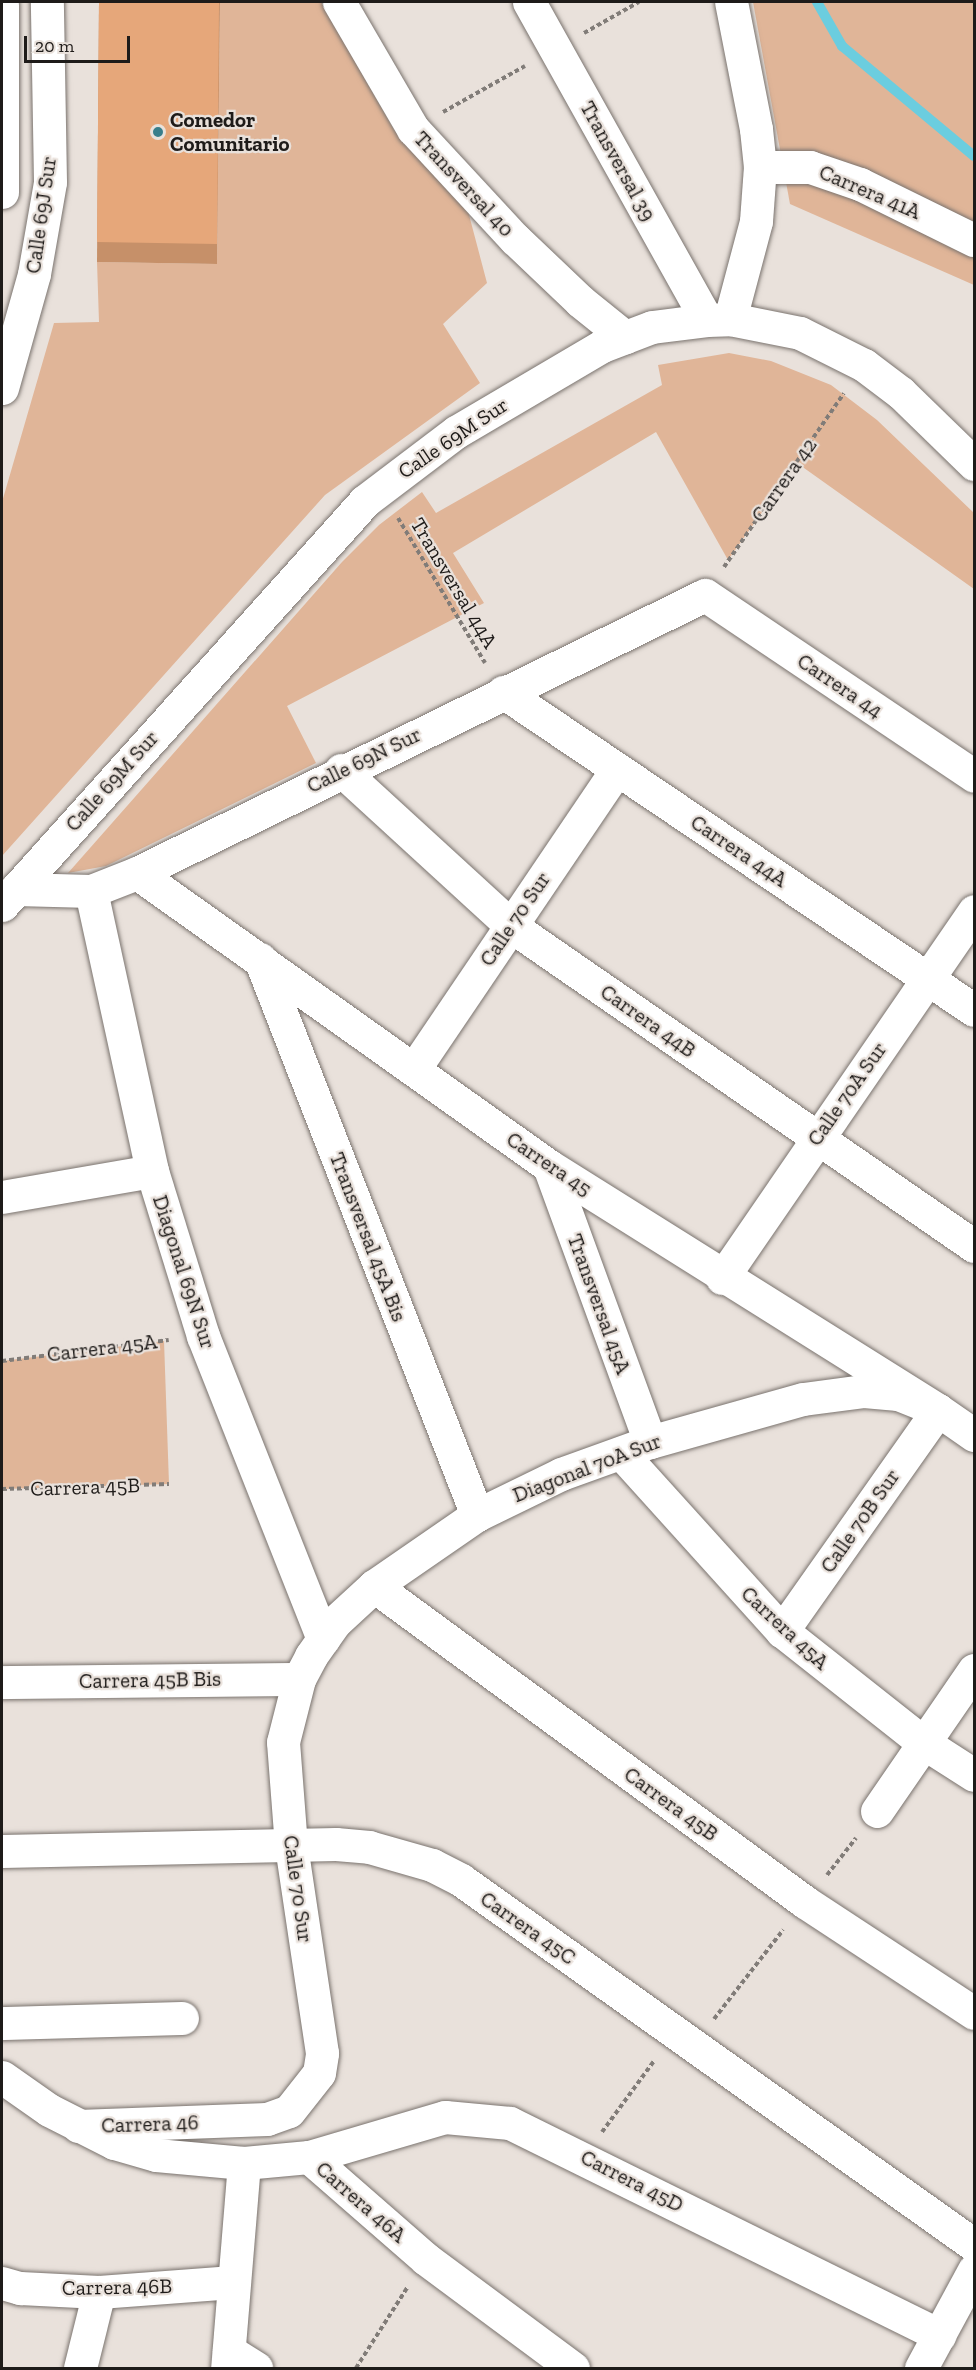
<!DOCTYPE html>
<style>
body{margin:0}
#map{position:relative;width:976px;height:2370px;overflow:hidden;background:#e9e1db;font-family:"Zilla Slab",serif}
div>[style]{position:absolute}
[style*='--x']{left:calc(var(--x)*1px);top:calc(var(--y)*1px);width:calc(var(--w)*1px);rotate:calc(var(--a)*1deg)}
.green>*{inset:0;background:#e0b598}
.stream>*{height:10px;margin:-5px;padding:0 5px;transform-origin:5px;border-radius:5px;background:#6bcddf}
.path>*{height:4px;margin-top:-2px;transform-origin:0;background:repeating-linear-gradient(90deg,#817c78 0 4.5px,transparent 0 7.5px)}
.roads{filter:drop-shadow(0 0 2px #7a736e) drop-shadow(0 0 2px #7a736e)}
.minor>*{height:33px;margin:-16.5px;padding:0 16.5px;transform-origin:16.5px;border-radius:16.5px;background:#fff}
.tertiary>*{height:33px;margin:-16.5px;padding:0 16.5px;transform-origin:16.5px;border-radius:16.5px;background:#fff}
.wall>*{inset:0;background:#c69069}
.building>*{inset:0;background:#e6a77a}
.dots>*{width:16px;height:16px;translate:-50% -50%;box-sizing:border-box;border:3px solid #e9e1db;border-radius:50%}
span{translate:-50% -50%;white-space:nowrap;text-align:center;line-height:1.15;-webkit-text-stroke:4.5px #e9e1db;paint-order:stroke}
.poi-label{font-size:21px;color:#1e1b19;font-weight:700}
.left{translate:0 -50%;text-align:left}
.street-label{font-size:21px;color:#1e1b19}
.frame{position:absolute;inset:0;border:3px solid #1e1b19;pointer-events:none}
.scale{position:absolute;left:24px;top:36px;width:106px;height:27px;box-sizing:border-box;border:3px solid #1e1b19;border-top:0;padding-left:8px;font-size:18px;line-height:21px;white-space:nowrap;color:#1e1b19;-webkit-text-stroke:4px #e9e1db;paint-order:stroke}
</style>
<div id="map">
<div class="green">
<i style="clip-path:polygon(220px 2px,321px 2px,394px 130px,468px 211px,487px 283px,443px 324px,480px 383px,325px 495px,2px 856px,2px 502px,54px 323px,99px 322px,97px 262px,217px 264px)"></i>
<i style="clip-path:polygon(753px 2px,974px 2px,974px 285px,790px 204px)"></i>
<i style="clip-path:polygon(729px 353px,771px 361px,831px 385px,877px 420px,974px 513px,974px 589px,797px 463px,728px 560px,656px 432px,453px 553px,484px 603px,287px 706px,316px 763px,106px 866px,68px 873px,342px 562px,379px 525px,422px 492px,436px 513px,662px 385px,658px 365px)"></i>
<i style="clip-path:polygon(164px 1341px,169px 1484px,2px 1489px,2px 1361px)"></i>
</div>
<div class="stream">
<i style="--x:817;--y:2;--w:51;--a:60.4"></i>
<i style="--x:842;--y:46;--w:172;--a:39.8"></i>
</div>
<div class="path">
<i style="--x:584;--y:33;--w:63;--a:-29.4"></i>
<i style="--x:443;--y:112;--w:94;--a:-29.3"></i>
<i style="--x:398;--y:518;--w:169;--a:59"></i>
<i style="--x:724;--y:567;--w:211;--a:-55.4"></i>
<i style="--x:2;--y:1361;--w:168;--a:-7.2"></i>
<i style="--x:2;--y:1489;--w:167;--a:-1.7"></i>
<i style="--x:827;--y:1875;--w:47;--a:-51.9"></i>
<i style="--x:714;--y:2019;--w:113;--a:-52.2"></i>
<i style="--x:602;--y:2132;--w:88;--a:-53.8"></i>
<i style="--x:356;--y:2368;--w:95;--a:-57.5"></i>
</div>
<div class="roads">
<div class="minor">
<i style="--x:339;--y:2;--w:147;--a:59.8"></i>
<i style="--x:413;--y:129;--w:150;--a:47.2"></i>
<i style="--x:515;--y:239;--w:90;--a:43.6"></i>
<i style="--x:580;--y:301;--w:58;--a:38.7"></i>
<i style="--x:529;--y:2;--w:364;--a:60.8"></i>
<i style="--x:760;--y:167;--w:50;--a:0"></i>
<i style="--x:810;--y:167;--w:53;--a:18.8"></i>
<i style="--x:860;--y:184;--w:127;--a:26.2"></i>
<i style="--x:730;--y:319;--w:101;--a:-75.1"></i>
<i style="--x:756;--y:221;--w:54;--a:-85.8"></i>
<i style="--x:760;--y:167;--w:38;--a:-96"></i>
<i style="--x:756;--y:129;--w:129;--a:-101.1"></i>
<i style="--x:503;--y:692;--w:568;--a:34.03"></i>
<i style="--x:341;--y:770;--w:231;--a:42.5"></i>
<i style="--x:511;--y:926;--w:563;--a:34.65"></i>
<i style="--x:137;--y:873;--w:506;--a:35.42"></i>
<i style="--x:549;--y:1166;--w:459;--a:32.1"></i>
<i style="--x:938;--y:1410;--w:271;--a:125.2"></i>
<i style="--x:16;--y:889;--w:75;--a:1.5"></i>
<i style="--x:91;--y:891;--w:49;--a:-21.4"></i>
<i style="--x:137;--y:873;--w:632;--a:-26.08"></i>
<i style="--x:705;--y:595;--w:324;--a:33.9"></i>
<i style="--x:91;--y:891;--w:287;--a:77.7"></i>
<i style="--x:152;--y:1171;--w:173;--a:72.8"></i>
<i style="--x:203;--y:1336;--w:326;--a:68.4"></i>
<i style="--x:260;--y:959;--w:597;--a:68.68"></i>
<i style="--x:414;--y:1069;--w:362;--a:-55.9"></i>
<i style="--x:549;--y:1166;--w:294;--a:69.9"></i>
<i style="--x:2;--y:1197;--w:152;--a:-9.8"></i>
<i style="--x:722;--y:1278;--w:445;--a:-55.5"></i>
<i style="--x:621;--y:1453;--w:240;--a:47.9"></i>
<i style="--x:782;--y:1631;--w:181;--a:38.3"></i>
<i style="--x:924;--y:1743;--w:59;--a:32.6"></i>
<i style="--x:374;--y:1586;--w:534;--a:36.25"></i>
<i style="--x:805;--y:1902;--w:202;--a:33.3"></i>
<i style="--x:2;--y:1682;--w:297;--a:-0.6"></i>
<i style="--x:877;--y:1811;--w:171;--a:-55.5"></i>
<i style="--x:2;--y:1851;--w:334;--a:-1.2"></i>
<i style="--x:336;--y:1844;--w:33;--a:5"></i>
<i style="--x:369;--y:1847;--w:66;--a:15.9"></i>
<i style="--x:432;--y:1865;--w:33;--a:27"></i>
<i style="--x:461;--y:1880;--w:630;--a:35.43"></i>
<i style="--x:2;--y:2023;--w:180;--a:-1.6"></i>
<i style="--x:309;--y:2157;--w:142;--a:-16.4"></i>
<i style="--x:445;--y:2117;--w:65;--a:5.3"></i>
<i style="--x:510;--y:2123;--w:479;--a:26.3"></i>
<i style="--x:244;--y:2163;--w:65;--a:-5.3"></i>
<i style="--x:309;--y:2157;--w:155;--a:41.1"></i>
<i style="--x:426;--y:2259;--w:183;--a:36.6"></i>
<i style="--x:2;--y:2283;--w:19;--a:16"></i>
<i style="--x:20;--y:2288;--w:79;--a:2.9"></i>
<i style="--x:99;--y:2292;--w:134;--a:-4.3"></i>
<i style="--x:229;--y:2351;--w:32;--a:32"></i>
<i style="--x:80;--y:2368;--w:78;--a:-76"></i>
<i style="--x:921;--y:2368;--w:111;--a:-61.6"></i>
</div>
<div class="tertiary">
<i style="--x:2;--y:5;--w:187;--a:90"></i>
<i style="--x:2;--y:388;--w:118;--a:-74.3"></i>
<i style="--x:34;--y:274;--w:93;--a:-80.1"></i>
<i style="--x:50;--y:182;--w:180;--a:-91"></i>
<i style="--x:2;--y:905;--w:543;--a:-48.06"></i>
<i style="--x:365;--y:501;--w:114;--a:-37.2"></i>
<i style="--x:456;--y:432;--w:169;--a:-30.5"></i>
<i style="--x:602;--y:346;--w:53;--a:-20.8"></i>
<i style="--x:652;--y:327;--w:55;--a:-7.3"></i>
<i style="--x:707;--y:320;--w:23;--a:-2"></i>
<i style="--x:730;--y:319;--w:71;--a:11.3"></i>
<i style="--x:800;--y:333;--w:72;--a:26.6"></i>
<i style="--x:864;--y:365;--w:46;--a:37.1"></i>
<i style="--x:901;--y:393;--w:102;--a:44.2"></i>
<i style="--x:2;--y:2077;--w:57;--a:35.1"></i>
<i style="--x:49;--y:2110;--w:73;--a:26.9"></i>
<i style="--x:114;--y:2143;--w:44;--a:15.9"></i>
<i style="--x:156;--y:2155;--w:88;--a:5.2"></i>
<i style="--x:244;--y:2163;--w:206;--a:94.7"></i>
<i style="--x:78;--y:2126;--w:189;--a:-2.1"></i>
<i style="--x:267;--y:2119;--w:23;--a:-20"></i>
<i style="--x:289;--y:2111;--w:48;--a:-51.7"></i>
<i style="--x:319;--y:2073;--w:20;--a:-81"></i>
<i style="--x:322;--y:2053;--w:209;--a:-98.5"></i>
<i style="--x:291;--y:1846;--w:104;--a:-94.4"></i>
<i style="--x:283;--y:1742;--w:65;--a:-75.7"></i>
<i style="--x:299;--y:1679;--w:26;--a:-62"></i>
<i style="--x:311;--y:1656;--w:42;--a:-54.8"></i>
<i style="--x:335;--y:1622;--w:53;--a:-42.7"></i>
<i style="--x:374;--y:1586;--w:125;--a:-34.6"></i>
<i style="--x:477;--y:1515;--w:93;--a:-26"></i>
<i style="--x:561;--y:1474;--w:95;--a:-19.8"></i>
<i style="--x:650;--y:1442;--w:159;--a:-15.7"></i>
<i style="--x:803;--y:1399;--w:62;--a:-7.5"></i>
<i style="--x:864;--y:1391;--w:34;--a:5"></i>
<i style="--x:898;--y:1394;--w:43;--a:21.8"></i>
<i style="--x:938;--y:1410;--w:44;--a:34.8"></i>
</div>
</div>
<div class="wall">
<i style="clip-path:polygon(99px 2px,220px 2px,217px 264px,97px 262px)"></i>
</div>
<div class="building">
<i style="clip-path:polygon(99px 2px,219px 2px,217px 244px,97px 242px)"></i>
</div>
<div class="dots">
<i style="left:158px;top:132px;background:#387e8b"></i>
</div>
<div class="poi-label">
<span class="left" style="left:170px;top:132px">Comedor<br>Comunitario</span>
</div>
<div class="street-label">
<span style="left:618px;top:161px;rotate:61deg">Transversal 39</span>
<span style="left:464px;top:184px;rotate:47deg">Transversal 40</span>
<span style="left:870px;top:192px;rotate:23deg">Carrera 41A</span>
<span style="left:41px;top:215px;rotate:-82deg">Calle 69J Sur</span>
<span style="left:453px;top:438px;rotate:-34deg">Calle 69M Sur</span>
<span style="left:784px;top:480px;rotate:-55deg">Carrera 42</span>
<span style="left:454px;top:583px;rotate:59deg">Transversal 44A</span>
<span style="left:840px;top:686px;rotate:34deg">Carrera 44</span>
<span style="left:364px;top:760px;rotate:-26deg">Calle 69N Sur</span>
<span style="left:112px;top:781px;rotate:-48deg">Calle 69M Sur</span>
<span style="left:739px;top:851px;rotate:34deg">Carrera 44A</span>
<span style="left:515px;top:919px;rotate:-56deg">Calle 70 Sur</span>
<span style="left:648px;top:1021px;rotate:35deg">Carrera 44B</span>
<span style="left:847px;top:1094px;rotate:-55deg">Calle 70A Sur</span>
<span style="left:549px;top:1164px;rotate:34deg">Carrera 45</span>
<span style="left:368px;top:1237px;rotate:69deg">Transversal 45A Bis</span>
<span style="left:184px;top:1272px;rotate:72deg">Diagonal 69N Sur</span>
<span style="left:599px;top:1304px;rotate:70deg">Transversal 45A</span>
<span style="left:102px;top:1348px;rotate:-7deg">Carrera 45A</span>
<span style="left:587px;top:1468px;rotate:-21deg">Diagonal 70A Sur</span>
<span style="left:85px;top:1487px;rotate:-2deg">Carrera 45B</span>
<span style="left:860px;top:1521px;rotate:-55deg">Calle 70B Sur</span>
<span style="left:785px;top:1628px;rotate:43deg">Carrera 45A</span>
<span style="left:150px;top:1680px;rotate:-1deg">Carrera 45B Bis</span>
<span style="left:671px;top:1804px;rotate:36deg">Carrera 45B</span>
<span style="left:298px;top:1889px;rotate:82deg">Calle 70 Sur</span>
<span style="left:528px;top:1928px;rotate:35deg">Carrera 45C</span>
<span style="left:150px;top:2124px;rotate:-2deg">Carrera 46</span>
<span style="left:632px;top:2181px;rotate:27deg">Carrera 45D</span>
<span style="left:361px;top:2202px;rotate:41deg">Carrera 46A</span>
<span style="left:117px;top:2287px;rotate:-1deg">Carrera 46B</span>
</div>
<div class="frame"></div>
<div class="scale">20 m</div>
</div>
